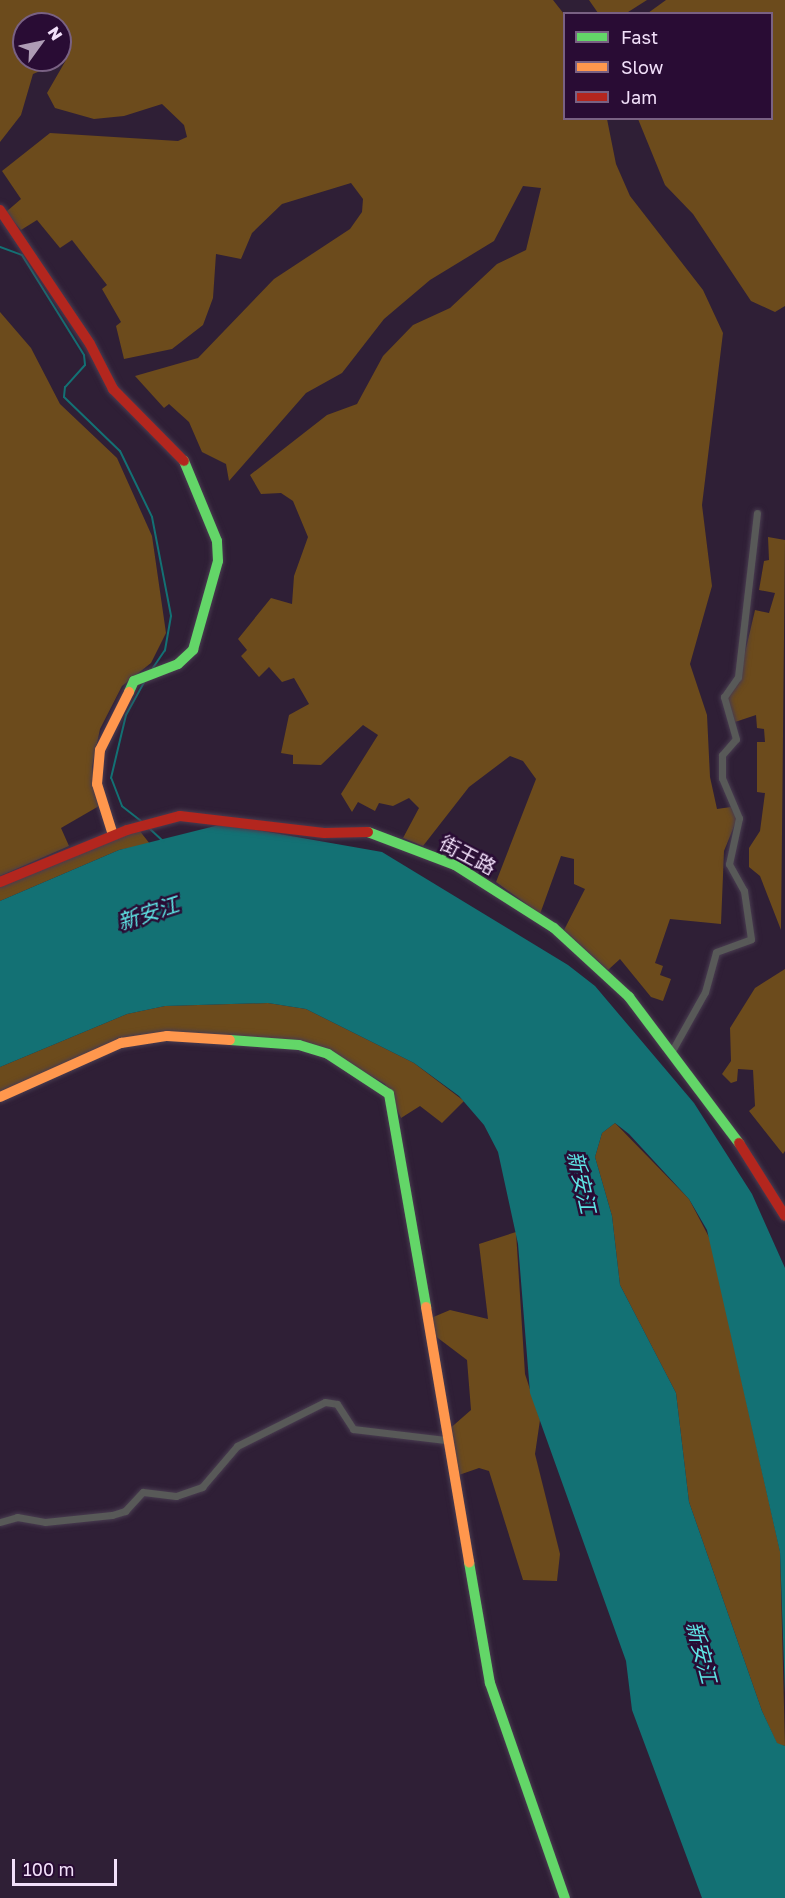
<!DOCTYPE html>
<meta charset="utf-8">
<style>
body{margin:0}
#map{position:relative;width:785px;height:1898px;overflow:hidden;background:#2f1f36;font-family:"Golos Text","Noto Sans SC",sans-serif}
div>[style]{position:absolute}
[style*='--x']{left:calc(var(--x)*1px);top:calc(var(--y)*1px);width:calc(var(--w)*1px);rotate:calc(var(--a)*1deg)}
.forest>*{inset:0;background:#6c4b1c}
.water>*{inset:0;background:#137174}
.stream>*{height:2px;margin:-1px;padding:0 1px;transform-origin:1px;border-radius:1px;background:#137174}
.roads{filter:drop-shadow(0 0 2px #493c50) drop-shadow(0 0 2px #493c50)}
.street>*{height:7px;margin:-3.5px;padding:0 3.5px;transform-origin:3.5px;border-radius:3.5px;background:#585958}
.fast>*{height:10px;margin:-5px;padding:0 5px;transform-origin:5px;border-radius:5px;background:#63d668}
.slow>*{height:10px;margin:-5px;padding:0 5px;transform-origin:5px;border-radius:5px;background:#ff974d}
.jam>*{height:10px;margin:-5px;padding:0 5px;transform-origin:5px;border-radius:5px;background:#b3261e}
span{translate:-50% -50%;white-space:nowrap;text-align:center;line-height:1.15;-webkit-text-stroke:5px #290c34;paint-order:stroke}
.street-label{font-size:20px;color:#f2e0fa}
.water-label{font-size:21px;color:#5ee4e4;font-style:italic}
.legend{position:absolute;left:563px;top:12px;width:210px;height:108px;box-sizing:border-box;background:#290c34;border:2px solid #796183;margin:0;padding:8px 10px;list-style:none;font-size:18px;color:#f2e0fa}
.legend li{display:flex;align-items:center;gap:12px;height:30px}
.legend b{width:30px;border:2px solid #796183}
.north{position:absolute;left:12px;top:12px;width:60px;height:60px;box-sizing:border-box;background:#290c34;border:2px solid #796183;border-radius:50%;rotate:57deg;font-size:16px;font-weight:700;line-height:24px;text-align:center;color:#f2e0fa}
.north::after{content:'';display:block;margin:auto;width:21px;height:27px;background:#ae9cb5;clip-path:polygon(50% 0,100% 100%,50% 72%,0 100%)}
.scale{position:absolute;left:12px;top:1859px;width:105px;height:27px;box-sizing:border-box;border:3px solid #f2e0fa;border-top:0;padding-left:8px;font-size:18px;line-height:21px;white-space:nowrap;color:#f2e0fa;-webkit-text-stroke:4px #290c34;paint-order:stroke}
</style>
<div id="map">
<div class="forest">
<i style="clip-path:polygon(evenodd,0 0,553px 0,564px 14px,564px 118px,607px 119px,616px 164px,630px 196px,703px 290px,723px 333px,702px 505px,712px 586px,690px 664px,707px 715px,710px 777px,717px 809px,731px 807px,737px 819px,724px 851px,721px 924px,670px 919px,655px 963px,663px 966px,660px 975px,671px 979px,663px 1001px,651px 997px,620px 959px,608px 970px,564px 930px,585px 889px,574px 884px,574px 859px,561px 856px,540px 914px,496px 882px,536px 779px,523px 761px,510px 756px,469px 787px,423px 846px,403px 838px,419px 808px,409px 798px,393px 806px,379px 803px,375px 811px,358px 802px,352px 812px,341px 794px,378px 735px,363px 725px,321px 765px,293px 764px,293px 755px,281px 753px,289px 715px,309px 704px,294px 678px,282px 682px,269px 667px,259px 677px,241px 656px,247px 650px,238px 639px,271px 598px,292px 604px,294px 576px,308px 537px,293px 501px,281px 493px,261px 494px,250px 475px,327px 415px,357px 404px,383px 356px,413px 325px,450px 308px,497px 264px,526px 250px,541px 188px,523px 186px,494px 241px,430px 280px,384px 319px,342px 373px,306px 393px,229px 481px,226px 464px,202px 452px,189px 422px,169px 404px,164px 408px,135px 376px,198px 358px,274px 279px,350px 229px,362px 212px,363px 199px,351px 183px,282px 204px,252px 233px,241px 259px,216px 254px,213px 298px,203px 325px,172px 349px,124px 359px,116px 326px,121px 322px,102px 289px,107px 285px,72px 240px,60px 248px,37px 220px,21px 230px,6px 212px,21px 199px,2px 171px,50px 133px,178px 141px,187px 137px,184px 125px,162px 104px,124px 116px,94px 119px,55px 108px,47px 93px,66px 60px,33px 74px,21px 115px,0 142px,0 0,24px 24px,60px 24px,60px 60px,24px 60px,24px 24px)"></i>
<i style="clip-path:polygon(589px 0,647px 0,625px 14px,598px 13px)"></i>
<i style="clip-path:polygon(666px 0,785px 0,785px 306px,775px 312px,751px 301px,693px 214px,665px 185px,638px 119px,772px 118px,772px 14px,648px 13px)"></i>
<i style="clip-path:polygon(0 312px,31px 348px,60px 404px,117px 458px,152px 536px,166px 633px,151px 663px,122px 686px,100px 729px,92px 767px,99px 806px,61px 828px,69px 846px,0 876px)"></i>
<i style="clip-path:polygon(768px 537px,785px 540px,781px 930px,760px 876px,749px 867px,749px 848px,760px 831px,765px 793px,757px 792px,757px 742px,765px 742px,764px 729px,757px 728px,756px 715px,735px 722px,726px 693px,739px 678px,755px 610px,769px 613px,775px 593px,759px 590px,764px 561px,769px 560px)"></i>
<i style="clip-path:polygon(139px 830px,150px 844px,119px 850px,0 901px,0 886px)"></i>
<i style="clip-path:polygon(785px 969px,785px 1151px,783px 1154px,749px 1111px,755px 1106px,753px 1070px,738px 1069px,737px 1081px,731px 1083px,722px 1074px,731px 1061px,730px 1028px,755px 988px)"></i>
<i style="clip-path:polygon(268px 1003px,306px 1009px,414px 1063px,464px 1101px,442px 1123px,420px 1106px,401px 1118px,385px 1084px,328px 1051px,156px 1035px,0 1092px,0 1067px,127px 1014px,165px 1006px)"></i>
<i style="clip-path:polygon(615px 1123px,689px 1199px,710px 1239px,780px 1551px,785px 1746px,777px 1744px,762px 1711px,689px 1502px,676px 1393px,620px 1285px,612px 1216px,595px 1157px,602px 1133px)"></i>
<i style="clip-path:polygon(516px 1232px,525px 1374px,540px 1420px,535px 1454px,560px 1554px,557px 1581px,523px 1580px,489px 1471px,479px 1468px,456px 1476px,447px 1431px,471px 1410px,467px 1360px,434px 1335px,431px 1318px,450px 1310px,488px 1319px,479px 1244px)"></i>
</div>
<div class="water">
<i style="clip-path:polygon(223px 824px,382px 852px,568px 965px,595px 986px,694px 1103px,752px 1194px,785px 1268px,785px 1694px,780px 1552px,707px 1230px,689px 1199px,629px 1134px,615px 1123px,602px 1133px,595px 1157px,612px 1216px,620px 1285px,676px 1393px,689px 1502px,762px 1711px,777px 1743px,785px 1746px,785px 1898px,702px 1898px,632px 1710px,626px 1661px,530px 1393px,518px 1244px,498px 1152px,484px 1125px,459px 1096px,414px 1063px,306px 1009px,268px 1003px,165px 1006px,127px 1014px,0 1067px,0 901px,119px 850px)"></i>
</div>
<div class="stream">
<i style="--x:0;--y:247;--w:23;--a:20"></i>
<i style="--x:22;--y:255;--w:118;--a:58.2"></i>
<i style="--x:84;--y:355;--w:10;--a:84"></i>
<i style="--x:85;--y:365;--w:30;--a:132"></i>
<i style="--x:65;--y:387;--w:10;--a:96"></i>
<i style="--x:64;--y:397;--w:78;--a:44"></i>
<i style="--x:120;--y:451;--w:73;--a:64.1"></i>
<i style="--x:152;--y:517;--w:101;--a:79.1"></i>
<i style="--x:171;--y:616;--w:35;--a:100"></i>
<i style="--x:165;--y:650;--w:22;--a:124"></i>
<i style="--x:141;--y:821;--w:24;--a:-142"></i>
<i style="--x:122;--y:806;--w:30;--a:-111"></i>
<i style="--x:111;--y:778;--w:65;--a:-76.6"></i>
<i style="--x:126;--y:715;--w:39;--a:-61"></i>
<i style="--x:150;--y:829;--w:18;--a:43"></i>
</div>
<div class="roads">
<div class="street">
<i style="--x:673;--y:1049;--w:65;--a:-60.7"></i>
<i style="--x:705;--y:992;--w:41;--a:-74.6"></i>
<i style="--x:716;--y:952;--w:37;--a:-20"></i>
<i style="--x:751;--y:939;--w:49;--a:-98.3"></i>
<i style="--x:744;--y:891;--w:31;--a:-119"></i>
<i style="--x:729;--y:864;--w:47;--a:-77.7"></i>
<i style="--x:739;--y:818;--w:43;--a:-113"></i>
<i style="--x:722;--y:778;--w:23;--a:-90"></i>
<i style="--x:722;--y:755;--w:21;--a:-49"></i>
<i style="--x:736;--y:739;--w:44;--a:-105.9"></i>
<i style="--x:724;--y:697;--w:24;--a:-55"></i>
<i style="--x:738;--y:677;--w:165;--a:-83.4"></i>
<i style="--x:0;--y:1522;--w:18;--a:-16"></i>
<i style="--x:17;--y:1517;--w:28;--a:10"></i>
<i style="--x:45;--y:1522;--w:67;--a:-6"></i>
<i style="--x:112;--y:1515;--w:14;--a:-17"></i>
<i style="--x:125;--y:1511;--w:26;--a:-47"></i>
<i style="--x:143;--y:1492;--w:33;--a:7"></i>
<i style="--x:176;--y:1496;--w:28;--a:-19"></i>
<i style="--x:202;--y:1487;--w:54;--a:-49.5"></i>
<i style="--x:237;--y:1446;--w:98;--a:-26.6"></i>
<i style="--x:325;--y:1402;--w:12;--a:9"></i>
<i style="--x:337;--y:1404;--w:30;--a:57"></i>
<i style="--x:353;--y:1429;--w:93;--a:6.8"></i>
</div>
<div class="fast">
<i style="--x:129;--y:692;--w:12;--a:-66"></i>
<i style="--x:134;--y:681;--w:47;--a:-21.1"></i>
<i style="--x:178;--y:664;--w:21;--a:-43"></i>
<i style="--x:193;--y:650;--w:92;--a:-74.3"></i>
<i style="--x:218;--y:561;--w:20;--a:-93"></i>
<i style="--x:217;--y:541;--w:87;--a:-112.4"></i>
<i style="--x:368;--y:832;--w:93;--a:20.8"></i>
<i style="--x:455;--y:865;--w:117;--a:32.5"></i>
<i style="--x:554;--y:928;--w:102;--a:42.6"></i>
<i style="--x:629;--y:997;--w:183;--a:53"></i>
<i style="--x:230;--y:1040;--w:69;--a:4.1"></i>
<i style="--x:299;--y:1045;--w:30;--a:17"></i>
<i style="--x:328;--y:1054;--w:73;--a:33.3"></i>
<i style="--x:389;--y:1094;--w:216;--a:80.1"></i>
<i style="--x:469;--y:1562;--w:123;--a:80.2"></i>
<i style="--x:490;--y:1683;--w:228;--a:70.8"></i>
</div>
<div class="slow">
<i style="--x:113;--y:835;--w:53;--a:-107.4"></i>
<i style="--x:97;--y:784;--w:34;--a:-85"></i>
<i style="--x:100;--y:750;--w:65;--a:-63.4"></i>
<i style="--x:0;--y:1097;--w:133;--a:-24.1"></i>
<i style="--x:121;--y:1043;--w:47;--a:-8.7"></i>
<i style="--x:167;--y:1036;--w:63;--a:3.6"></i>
<i style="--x:426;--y:1307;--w:259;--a:80.4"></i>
</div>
<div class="jam">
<i style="--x:0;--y:210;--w:161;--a:56.1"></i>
<i style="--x:90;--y:344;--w:51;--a:62.9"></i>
<i style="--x:113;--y:389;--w:101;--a:45.4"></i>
<i style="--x:0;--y:882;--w:137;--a:-22.3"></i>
<i style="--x:127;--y:830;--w:55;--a:-14.8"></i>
<i style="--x:180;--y:816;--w:145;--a:6.7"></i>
<i style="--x:324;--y:833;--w:44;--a:-1.3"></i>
<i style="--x:739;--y:1143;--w:86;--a:57.8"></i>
</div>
</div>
<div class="street-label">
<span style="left:468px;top:855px;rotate:28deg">街王路</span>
</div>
<div class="water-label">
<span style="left:148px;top:913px;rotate:-18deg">新安江</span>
<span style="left:582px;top:1182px;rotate:77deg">新安江</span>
<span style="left:702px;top:1652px;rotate:75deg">新安江</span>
</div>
<ul class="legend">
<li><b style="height:8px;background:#63d668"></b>Fast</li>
<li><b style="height:8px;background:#ff974d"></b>Slow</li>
<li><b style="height:8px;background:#b3261e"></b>Jam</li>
</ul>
<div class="north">N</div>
<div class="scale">100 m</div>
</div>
